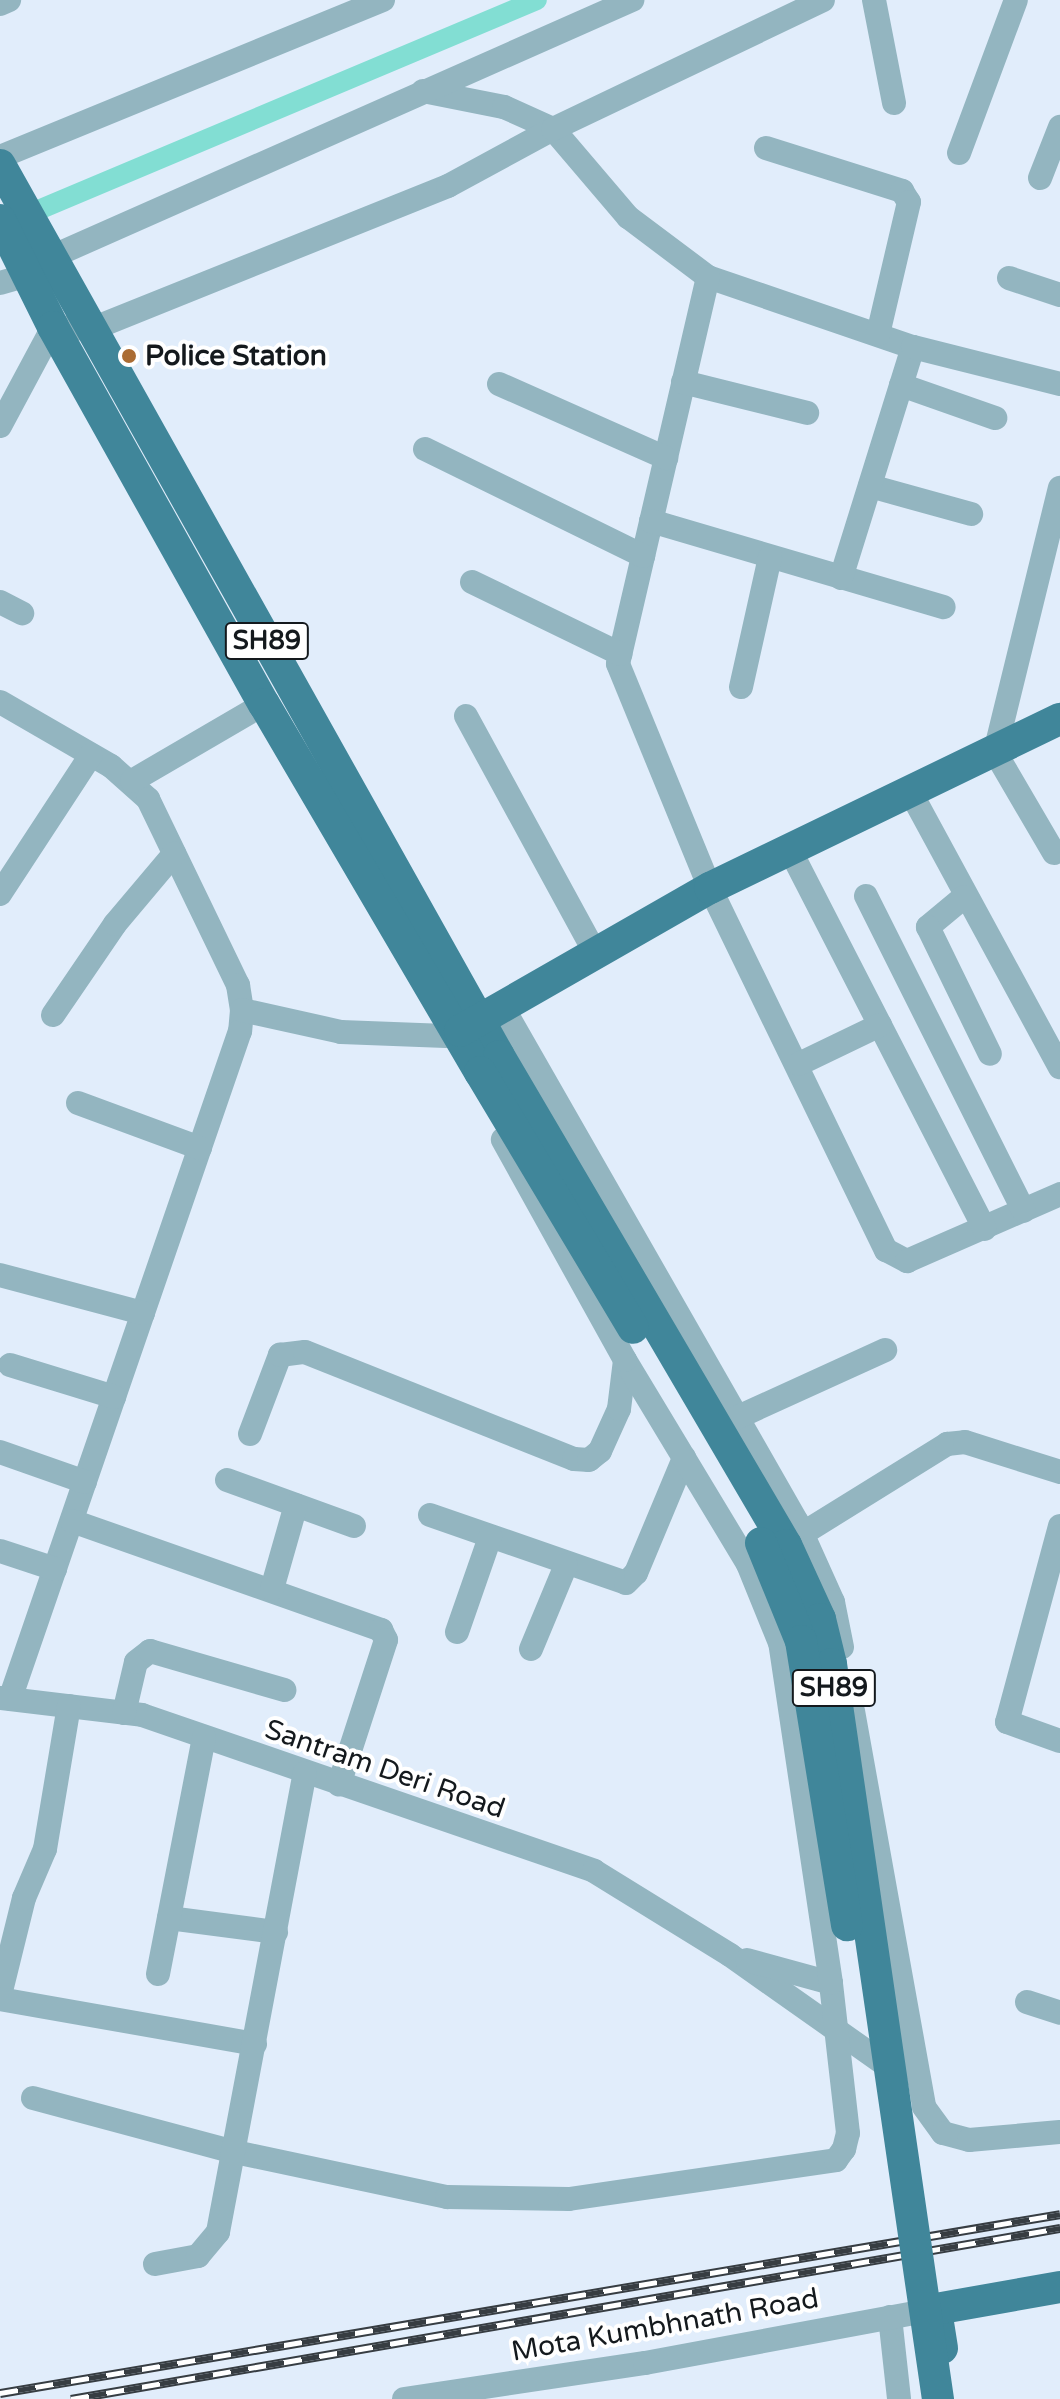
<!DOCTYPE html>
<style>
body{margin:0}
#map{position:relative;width:1060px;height:2399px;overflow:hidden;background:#e1edfb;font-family:"Varela Round",sans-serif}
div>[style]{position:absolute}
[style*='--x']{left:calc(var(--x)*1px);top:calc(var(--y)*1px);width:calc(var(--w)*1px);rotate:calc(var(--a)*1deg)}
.canal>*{height:20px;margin:-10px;padding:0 10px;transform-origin:10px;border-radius:10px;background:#82ded3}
.minor>*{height:24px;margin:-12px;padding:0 12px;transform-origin:12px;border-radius:12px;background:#93b5c0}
.major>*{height:32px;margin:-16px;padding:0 16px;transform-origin:16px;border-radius:16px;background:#40869a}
.rail>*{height:9px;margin-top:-4.5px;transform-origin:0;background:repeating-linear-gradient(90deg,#fff 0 18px,#373d42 0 36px);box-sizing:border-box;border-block:2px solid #373d42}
.major-bridge>*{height:32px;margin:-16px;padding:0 16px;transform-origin:16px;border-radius:16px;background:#40869a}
.dots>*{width:22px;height:22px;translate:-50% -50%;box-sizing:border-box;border:4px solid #fff;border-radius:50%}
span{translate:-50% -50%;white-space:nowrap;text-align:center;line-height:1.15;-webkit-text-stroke:8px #fff;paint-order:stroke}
.shield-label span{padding:2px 6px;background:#fff;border:2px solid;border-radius:6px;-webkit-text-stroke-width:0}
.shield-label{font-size:26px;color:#14191d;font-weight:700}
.poi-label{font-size:28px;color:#14191d;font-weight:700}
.left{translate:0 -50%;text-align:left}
.street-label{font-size:28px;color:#14191d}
</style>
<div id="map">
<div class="canal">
<i style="--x:17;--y:219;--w:564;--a:-22.84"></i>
</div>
<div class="minor">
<i style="--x:874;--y:0;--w:105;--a:79"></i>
<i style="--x:0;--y:4;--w:10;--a:-24"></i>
<i style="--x:423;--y:91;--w:83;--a:11.2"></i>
<i style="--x:504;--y:107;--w:54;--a:24.2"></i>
<i style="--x:553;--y:129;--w:116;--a:49.6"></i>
<i style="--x:628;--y:217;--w:100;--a:36.9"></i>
<i style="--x:708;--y:277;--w:217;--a:18.9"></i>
<i style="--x:766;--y:148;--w:143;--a:17.5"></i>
<i style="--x:902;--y:191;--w:13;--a:58"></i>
<i style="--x:909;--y:202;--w:136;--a:103.2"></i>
<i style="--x:959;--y:153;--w:163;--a:-69.6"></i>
<i style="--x:0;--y:157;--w:414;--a:-22.3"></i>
<i style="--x:1040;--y:178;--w:55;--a:-68.6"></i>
<i style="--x:49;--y:258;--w:638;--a:-23.87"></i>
<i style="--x:708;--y:277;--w:397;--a:103.1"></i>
<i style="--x:618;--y:664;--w:242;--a:67.7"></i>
<i style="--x:710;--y:888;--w:403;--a:64.1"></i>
<i style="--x:886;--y:1250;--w:24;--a:28"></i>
<i style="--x:907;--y:1261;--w:167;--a:-23.6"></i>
<i style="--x:1009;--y:278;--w:54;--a:18.4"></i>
<i style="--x:0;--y:283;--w:29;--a:-16"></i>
<i style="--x:683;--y:382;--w:128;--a:14"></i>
<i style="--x:499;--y:384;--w:183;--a:23.9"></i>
<i style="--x:901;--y:385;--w:100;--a:19.3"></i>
<i style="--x:0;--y:426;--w:112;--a:-61.8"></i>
<i style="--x:53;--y:327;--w:39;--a:3"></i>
<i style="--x:92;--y:329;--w:384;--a:-21.9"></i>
<i style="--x:448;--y:186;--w:119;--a:-28.5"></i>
<i style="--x:553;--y:129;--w:299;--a:-25.5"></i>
<i style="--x:425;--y:449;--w:243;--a:26.1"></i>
<i style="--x:870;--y:486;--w:105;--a:15.5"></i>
<i style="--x:651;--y:521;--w:305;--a:16.4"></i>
<i style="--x:841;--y:578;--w:242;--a:-72.7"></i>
<i style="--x:913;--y:347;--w:152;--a:14.1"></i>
<i style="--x:472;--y:582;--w:165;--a:25.9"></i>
<i style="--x:0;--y:602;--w:25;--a:27"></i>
<i style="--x:741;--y:687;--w:133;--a:-77.4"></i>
<i style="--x:0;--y:702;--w:128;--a:30"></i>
<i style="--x:111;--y:766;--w:50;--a:41.7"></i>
<i style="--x:148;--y:799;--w:207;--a:64.2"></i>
<i style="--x:238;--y:985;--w:25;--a:81"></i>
<i style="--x:242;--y:1010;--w:21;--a:95"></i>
<i style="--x:240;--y:1031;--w:706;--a:109"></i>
<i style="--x:466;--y:716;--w:270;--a:61.4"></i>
<i style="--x:132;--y:781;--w:153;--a:-30.3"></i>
<i style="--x:911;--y:793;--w:312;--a:61.5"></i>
<i style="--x:790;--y:850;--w:426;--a:62.8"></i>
<i style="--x:1054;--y:853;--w:117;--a:-120.3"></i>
<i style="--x:995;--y:752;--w:272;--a:-76.2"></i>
<i style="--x:0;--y:894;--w:166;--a:-56.8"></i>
<i style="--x:866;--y:896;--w:352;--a:63.4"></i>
<i style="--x:964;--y:897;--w:47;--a:140.2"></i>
<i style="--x:928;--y:927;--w:141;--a:64"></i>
<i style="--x:502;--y:1006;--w:594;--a:60.24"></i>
<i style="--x:797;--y:1522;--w:88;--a:65.8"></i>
<i style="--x:833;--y:1602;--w:46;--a:78.7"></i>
<i style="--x:242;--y:1010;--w:101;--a:12.5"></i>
<i style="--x:341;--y:1032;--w:105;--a:2.2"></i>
<i style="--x:53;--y:1015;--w:110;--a:-55.7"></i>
<i style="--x:115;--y:924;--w:92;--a:-49.9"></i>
<i style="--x:799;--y:1064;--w:90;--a:-25.7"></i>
<i style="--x:78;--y:1103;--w:130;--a:20.2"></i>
<i style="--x:0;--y:1275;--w:148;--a:14.9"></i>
<i style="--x:10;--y:1365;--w:109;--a:17.1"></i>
<i style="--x:736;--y:1418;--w:164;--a:-24.5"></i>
<i style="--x:250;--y:1434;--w:85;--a:-69.2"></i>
<i style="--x:280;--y:1355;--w:25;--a:-7"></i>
<i style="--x:305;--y:1352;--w:289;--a:21.7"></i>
<i style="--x:574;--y:1459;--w:15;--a:4"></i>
<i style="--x:589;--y:1460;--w:14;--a:-39"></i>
<i style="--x:600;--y:1451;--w:46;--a:-65.7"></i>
<i style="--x:619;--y:1409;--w:49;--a:-83"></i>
<i style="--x:0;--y:1452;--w:90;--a:19.4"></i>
<i style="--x:227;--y:1480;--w:135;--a:19.9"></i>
<i style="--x:430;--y:1515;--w:207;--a:19.1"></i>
<i style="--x:626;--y:1583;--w:14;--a:-45"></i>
<i style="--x:636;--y:1573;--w:125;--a:-67.3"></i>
<i style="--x:72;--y:1521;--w:328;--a:19.4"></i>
<i style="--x:381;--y:1630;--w:11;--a:63"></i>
<i style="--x:386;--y:1640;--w:152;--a:108"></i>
<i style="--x:1060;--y:1526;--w:203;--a:105.1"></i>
<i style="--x:1007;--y:1722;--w:56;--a:19.7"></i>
<i style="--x:802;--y:1534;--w:171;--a:-31.8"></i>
<i style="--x:947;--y:1444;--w:18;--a:-6"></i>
<i style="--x:965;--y:1442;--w:100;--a:17.5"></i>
<i style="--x:0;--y:1551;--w:58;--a:18.1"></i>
<i style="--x:272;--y:1589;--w:87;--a:-74.1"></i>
<i style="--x:457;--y:1632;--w:101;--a:-70.8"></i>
<i style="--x:531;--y:1649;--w:91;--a:-67.4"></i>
<i style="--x:0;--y:1698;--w:143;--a:6.8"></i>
<i style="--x:142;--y:1715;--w:478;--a:19"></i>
<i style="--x:594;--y:1871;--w:160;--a:31.7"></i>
<i style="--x:730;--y:1955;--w:204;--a:35.2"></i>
<i style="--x:853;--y:1711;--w:402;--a:79.8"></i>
<i style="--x:924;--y:2107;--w:32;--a:54"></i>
<i style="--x:943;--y:2133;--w:27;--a:15"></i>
<i style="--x:969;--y:2140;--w:91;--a:-5"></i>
<i style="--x:124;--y:1713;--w:52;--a:-76.8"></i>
<i style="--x:136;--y:1662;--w:18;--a:-38"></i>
<i style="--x:150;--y:1651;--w:140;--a:16.2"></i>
<i style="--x:169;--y:1918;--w:108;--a:7.5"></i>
<i style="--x:747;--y:1960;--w:87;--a:15.3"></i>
<i style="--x:158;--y:1974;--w:241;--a:-79"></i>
<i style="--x:0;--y:1995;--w:100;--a:-76.1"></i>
<i style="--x:24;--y:1898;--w:53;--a:-66.8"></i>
<i style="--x:45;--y:1849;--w:145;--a:-80.5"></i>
<i style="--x:0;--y:1999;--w:259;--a:10"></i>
<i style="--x:1027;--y:2002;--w:35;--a:18"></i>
<i style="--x:33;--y:2098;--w:209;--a:15"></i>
<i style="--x:235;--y:2152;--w:217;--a:12"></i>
<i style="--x:447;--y:2197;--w:122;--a:0.9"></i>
<i style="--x:569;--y:2199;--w:270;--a:-8.3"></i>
<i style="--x:836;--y:2160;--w:14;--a:-54"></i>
<i style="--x:844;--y:2149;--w:16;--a:-76"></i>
<i style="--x:848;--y:2133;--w:151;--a:-96.5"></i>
<i style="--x:831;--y:1983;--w:344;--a:-98.5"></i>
<i style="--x:780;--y:1643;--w:85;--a:-112.1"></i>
<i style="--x:748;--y:1564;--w:238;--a:-121.1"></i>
<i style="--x:625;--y:1360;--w:252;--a:-119"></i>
<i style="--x:155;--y:2264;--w:44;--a:-10.5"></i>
<i style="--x:198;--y:2256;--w:31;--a:-50"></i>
<i style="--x:218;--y:2232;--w:467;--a:-79.3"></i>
<i style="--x:890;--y:2317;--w:82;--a:83.7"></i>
<i style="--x:404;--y:2399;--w:244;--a:-8.5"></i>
<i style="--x:645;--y:2363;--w:296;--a:-10.5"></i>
</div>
<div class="major">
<i style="--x:0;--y:165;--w:1021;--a:60.75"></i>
<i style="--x:0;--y:220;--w:119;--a:63.6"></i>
<i style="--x:53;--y:327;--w:432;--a:60.8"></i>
<i style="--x:264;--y:704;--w:427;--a:59.6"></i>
<i style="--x:460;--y:1031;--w:288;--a:-29.8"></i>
<i style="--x:710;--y:888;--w:389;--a:-25.8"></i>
<i style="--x:942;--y:2348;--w:39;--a:-99"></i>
<i style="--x:936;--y:2309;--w:126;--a:-10.1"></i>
</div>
<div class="rail">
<i style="--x:0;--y:2393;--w:1075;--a:-9.58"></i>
<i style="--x:71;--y:2399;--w:1004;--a:-9.81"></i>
</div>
<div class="major-bridge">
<i style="--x:499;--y:1056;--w:567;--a:59.59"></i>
<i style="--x:786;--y:1545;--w:81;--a:65.3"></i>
<i style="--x:820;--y:1619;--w:46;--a:76.3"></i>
<i style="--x:831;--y:1664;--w:743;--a:81.72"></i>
<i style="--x:480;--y:1072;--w:298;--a:59.1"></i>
<i style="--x:761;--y:1543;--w:106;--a:67.8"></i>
<i style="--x:801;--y:1641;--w:288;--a:80.8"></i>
</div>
<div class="dots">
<i style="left:129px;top:356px;background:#ab6c33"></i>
</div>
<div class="shield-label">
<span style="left:267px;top:641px">SH89</span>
<span style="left:834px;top:1688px">SH89</span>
</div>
<div class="poi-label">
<span class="left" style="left:145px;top:356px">Police Station</span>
</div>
<div class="street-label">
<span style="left:385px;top:1769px;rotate:19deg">Santram Deri Road</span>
<span style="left:665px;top:2325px;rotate:-10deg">Mota Kumbhnath Road</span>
</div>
</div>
